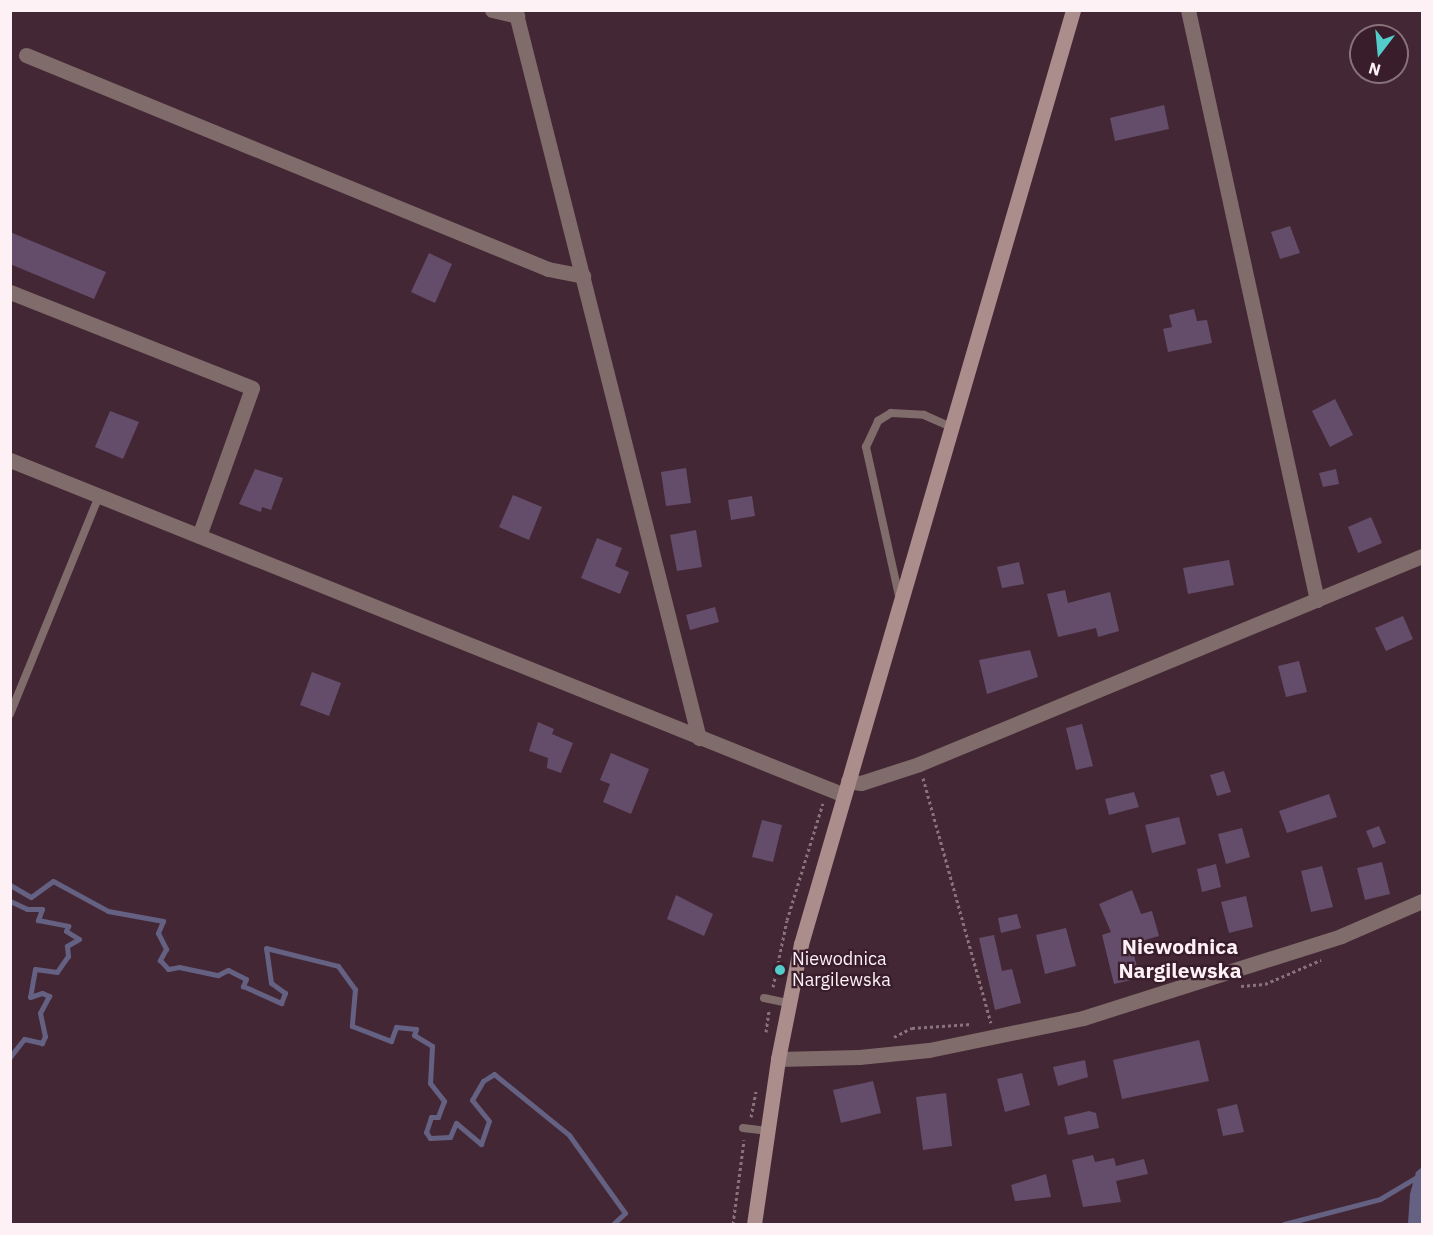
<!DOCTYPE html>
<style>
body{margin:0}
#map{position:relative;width:1433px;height:1235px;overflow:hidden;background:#442734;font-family:"IBM Plex Sans",sans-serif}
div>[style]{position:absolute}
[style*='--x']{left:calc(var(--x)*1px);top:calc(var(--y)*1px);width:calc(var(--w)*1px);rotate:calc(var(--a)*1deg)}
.water>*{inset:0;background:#646183}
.stream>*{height:5px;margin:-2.5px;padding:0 2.5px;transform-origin:2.5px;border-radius:2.5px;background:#646183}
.building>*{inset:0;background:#644d6a}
.path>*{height:3px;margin-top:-1.5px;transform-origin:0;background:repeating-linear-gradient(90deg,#89727c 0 3px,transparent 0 6px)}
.lane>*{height:8px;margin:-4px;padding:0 4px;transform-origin:4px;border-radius:4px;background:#7f6c6b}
.street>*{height:15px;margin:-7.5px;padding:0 7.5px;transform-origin:7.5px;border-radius:7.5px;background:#7f6c6b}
.secondary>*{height:15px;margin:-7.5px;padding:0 7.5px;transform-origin:7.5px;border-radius:7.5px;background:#ab8d8c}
.dots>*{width:16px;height:16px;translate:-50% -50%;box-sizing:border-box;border:3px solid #391d2a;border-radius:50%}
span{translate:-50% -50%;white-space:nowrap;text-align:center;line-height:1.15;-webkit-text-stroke:4.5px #391d2a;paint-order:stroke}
.poi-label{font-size:18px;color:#fdf1f6}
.left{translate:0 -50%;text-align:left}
.quarter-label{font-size:21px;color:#fdf1f6;font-weight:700}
.frame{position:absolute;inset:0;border:12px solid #fdf1f6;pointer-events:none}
.north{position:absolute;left:1349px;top:24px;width:60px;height:60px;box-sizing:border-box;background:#391d2a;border:2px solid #87727c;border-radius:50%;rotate:196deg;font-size:16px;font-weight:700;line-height:24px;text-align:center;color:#fdf1f6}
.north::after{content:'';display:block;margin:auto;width:21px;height:27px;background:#53cdcb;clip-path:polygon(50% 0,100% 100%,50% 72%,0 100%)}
</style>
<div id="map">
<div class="water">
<i style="clip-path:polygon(1422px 1167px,1422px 1224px,1408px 1224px,1410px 1194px,1416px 1172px)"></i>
</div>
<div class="stream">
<i style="--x:10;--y:885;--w:24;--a:30"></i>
<i style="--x:31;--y:897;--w:27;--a:-36"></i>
<i style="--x:53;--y:881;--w:63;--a:28.6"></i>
<i style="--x:108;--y:911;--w:56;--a:10.3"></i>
<i style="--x:163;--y:921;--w:13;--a:113"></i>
<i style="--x:158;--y:933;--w:18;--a:63"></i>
<i style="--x:166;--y:949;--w:13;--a:119"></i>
<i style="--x:160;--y:960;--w:12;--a:48"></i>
<i style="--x:168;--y:969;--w:11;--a:-10"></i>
<i style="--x:179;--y:967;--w:40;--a:12"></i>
<i style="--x:218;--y:975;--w:11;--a:-27"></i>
<i style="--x:228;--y:970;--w:20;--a:27"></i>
<i style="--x:246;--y:979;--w:8;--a:113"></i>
<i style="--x:243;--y:986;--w:42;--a:24.1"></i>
<i style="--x:281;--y:1003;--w:11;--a:-68"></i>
<i style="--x:285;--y:993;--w:17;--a:-144"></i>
<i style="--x:271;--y:983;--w:35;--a:-98"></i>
<i style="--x:266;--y:948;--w:74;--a:14"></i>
<i style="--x:338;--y:966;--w:29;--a:54"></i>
<i style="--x:355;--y:989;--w:37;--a:95"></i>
<i style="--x:352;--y:1026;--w:42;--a:21"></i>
<i style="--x:391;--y:1041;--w:15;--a:-70"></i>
<i style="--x:396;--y:1027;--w:20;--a:6"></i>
<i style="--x:416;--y:1029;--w:6;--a:108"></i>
<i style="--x:414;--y:1035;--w:21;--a:31"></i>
<i style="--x:432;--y:1046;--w:37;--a:93"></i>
<i style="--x:430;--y:1083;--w:23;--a:52"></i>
<i style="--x:444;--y:1101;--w:17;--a:111"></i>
<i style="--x:438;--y:1117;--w:7;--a:180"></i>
<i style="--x:431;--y:1117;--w:16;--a:108"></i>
<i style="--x:426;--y:1132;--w:7;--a:56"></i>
<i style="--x:430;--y:1138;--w:20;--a:-3"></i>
<i style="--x:450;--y:1137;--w:15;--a:-67"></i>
<i style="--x:456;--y:1123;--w:33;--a:40"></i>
<i style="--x:481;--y:1144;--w:24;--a:-71"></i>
<i style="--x:489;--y:1121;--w:27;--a:-129"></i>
<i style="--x:472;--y:1100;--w:22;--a:-60"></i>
<i style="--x:483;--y:1081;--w:13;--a:-32"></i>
<i style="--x:494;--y:1074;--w:97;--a:39.1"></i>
<i style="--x:569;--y:1135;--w:96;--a:54.3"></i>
<i style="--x:625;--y:1213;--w:16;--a:137"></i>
<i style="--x:10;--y:901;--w:19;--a:25"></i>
<i style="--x:27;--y:909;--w:15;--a:0"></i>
<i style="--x:42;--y:909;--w:12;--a:110"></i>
<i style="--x:38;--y:920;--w:31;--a:11"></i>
<i style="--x:68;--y:926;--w:5;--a:112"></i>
<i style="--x:66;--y:931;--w:15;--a:32"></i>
<i style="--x:79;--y:939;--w:14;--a:150"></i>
<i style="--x:67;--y:946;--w:10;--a:84"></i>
<i style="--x:68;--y:956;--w:19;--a:125"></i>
<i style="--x:57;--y:972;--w:22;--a:-172"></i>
<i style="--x:35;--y:969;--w:28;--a:100"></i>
<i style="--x:30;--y:997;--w:13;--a:-18"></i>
<i style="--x:42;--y:993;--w:8;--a:23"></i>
<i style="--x:49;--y:996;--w:19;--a:118"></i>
<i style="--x:40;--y:1013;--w:24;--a:78"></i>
<i style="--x:45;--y:1036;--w:8;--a:113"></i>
<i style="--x:42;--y:1043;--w:18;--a:-167"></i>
<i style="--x:24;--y:1039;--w:23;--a:128"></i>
<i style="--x:1284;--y:1224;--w:99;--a:-14.6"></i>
<i style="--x:1380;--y:1199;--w:49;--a:-30.8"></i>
</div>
<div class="building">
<i style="clip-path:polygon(1164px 105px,1169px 129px,1115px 141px,1110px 118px)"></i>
<i style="clip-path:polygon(1290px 226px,1300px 253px,1280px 259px,1271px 232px)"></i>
<i style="clip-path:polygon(10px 232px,106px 272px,94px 299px,10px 264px)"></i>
<i style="clip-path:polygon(429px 253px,452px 264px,435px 303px,411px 292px)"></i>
<i style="clip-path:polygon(1194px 309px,1197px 321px,1207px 320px,1212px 343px,1168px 352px,1163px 329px,1172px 327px,1169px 315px)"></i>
<i style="clip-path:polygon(1335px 399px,1353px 435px,1330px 447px,1312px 411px)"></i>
<i style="clip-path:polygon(110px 411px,139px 422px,123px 459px,95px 447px)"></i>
<i style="clip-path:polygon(686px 468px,691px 503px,666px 506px,661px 472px)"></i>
<i style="clip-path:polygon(255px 469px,283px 478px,271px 510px,262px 507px,261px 512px,239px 504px)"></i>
<i style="clip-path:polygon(1336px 469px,1339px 484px,1323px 487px,1319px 473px)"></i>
<i style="clip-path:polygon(513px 495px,542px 507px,529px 540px,499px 527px)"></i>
<i style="clip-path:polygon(752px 496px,755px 516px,731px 520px,728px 500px)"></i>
<i style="clip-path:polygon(1371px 517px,1382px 543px,1358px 553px,1348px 527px)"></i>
<i style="clip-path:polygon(696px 530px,702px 567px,677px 571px,670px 535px)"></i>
<i style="clip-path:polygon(597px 538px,622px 548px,615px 566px,629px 572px,620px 594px,581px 578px)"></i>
<i style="clip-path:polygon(1229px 560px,1234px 585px,1188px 594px,1183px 568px)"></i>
<i style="clip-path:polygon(1019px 562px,1024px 584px,1002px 588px,997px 567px)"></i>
<i style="clip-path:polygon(1065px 590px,1068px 603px,1110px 592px,1119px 631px,1098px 637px,1096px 628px,1058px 637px,1047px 594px)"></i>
<i style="clip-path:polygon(715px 607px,719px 622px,690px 630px,686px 615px)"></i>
<i style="clip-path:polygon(1403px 616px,1413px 639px,1386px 651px,1375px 628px)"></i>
<i style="clip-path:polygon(1030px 650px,1038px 677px,987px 694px,979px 660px)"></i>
<i style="clip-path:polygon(1299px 661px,1307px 692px,1286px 697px,1278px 666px)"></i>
<i style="clip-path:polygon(312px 672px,341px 683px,329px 716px,300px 705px)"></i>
<i style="clip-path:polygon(538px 722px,554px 729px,552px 734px,573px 743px,561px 773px,547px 768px,548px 758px,529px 751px)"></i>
<i style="clip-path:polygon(1082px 724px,1093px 766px,1076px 770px,1066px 728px)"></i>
<i style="clip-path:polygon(611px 753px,649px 769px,631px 814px,603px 802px,610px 784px,600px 780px)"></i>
<i style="clip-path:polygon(1224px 771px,1231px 792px,1217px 796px,1210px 775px)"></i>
<i style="clip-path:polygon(1134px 792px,1139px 807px,1109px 815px,1105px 799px)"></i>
<i style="clip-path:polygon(1329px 794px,1337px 817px,1287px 833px,1279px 811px)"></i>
<i style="clip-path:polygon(1179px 817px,1186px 844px,1152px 853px,1145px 825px)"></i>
<i style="clip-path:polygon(762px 820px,782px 825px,773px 862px,752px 857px)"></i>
<i style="clip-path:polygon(1379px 826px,1386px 843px,1373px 848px,1366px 831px)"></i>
<i style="clip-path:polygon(1242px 828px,1250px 857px,1226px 864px,1218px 834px)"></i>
<i style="clip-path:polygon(1382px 862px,1390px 894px,1365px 900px,1357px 868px)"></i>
<i style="clip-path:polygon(1216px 864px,1221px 887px,1202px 892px,1197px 869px)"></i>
<i style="clip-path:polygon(1322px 866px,1333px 907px,1311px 912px,1301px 871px)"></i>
<i style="clip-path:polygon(1132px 890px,1141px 914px,1152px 911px,1159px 936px,1131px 944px,1140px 978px,1114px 984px,1102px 935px,1111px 932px,1099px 904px)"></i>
<i style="clip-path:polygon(676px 895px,713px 914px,704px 936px,667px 919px)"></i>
<i style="clip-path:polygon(1246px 896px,1253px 927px,1229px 933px,1221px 902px)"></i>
<i style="clip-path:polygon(1017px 914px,1021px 928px,1001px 933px,998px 918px)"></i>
<i style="clip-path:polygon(1066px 928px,1076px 966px,1045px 974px,1036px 935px)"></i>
<i style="clip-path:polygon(994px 935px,1002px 971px,1012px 969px,1021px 1003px,995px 1010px,979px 938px)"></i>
<i style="clip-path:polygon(1199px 1040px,1209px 1081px,1122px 1099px,1113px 1060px)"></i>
<i style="clip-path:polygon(1085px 1060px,1088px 1077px,1058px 1086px,1053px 1067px)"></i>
<i style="clip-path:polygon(1022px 1073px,1030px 1105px,1005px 1112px,997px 1079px)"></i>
<i style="clip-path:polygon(873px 1081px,881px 1113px,841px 1123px,833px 1090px)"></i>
<i style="clip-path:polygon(946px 1093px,952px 1146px,923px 1150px,916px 1097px)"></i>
<i style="clip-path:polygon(1237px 1104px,1244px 1132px,1223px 1136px,1217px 1109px)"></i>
<i style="clip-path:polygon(1089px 1111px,1096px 1113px,1099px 1128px,1068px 1135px,1064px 1117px)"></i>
<i style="clip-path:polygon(1093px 1155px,1095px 1162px,1114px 1158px,1116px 1166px,1144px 1159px,1148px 1174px,1116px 1181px,1121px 1202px,1083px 1207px,1072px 1160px)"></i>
<i style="clip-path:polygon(1046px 1174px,1051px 1197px,1015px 1201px,1011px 1185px)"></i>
</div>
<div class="path">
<i style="--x:923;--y:778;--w:254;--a:74.5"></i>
<i style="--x:1241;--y:986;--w:24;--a:-5"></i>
<i style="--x:1265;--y:984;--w:61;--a:-23.2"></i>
<i style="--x:773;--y:987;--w:68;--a:-78.2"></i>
<i style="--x:787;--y:920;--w:122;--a:-72.9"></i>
<i style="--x:766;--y:1032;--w:21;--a:-82"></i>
<i style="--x:894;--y:1037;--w:20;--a:-27"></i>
<i style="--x:912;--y:1028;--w:60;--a:-3.8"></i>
<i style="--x:751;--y:1117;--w:26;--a:-79"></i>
<i style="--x:733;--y:1224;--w:85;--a:-82.5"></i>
</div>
<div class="lane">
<i style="--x:899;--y:596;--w:153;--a:-102.5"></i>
<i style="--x:866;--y:447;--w:29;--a:-65"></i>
<i style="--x:878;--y:421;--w:15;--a:-32"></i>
<i style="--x:891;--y:413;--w:33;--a:3"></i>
<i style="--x:924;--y:415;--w:30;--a:24"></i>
<i style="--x:10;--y:714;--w:235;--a:-67.8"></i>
<i style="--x:764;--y:998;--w:25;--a:12"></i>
<i style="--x:743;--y:1128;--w:25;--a:7"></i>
</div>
<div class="street">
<i style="--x:492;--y:10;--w:26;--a:13"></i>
<i style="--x:515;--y:10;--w:751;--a:75.82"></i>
<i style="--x:1188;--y:10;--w:604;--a:77.67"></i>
<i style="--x:26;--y:55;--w:564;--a:22.29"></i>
<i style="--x:548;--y:269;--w:36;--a:11"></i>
<i style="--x:10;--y:292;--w:260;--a:21.6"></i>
<i style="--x:252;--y:388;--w:157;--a:109.7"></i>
<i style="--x:10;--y:460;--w:899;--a:21.88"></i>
<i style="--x:848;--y:781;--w:13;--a:9"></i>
<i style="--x:861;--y:783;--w:61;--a:-18.1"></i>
<i style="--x:919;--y:764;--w:544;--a:-22.47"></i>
<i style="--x:778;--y:1059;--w:81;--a:-1.4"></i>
<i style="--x:859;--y:1057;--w:70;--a:-5.7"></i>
<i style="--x:929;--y:1050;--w:157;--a:-11.7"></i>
<i style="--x:1083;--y:1018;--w:271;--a:-17.6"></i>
<i style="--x:1341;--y:936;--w:88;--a:-23.4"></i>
</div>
<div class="secondary">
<i style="--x:754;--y:1224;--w:167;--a:-81.7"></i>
<i style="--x:778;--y:1059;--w:117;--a:-78.7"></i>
<i style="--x:801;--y:944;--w:973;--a:-73.76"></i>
</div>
<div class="dots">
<i style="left:780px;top:970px;background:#53cdcb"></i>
</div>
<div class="poi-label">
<span class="left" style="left:792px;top:970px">Niewodnica<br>Nargilewska</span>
</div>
<div class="quarter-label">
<span style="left:1180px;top:958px">Niewodnica<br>Nargilewska</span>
</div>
<div class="frame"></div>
<div class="north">N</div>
</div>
